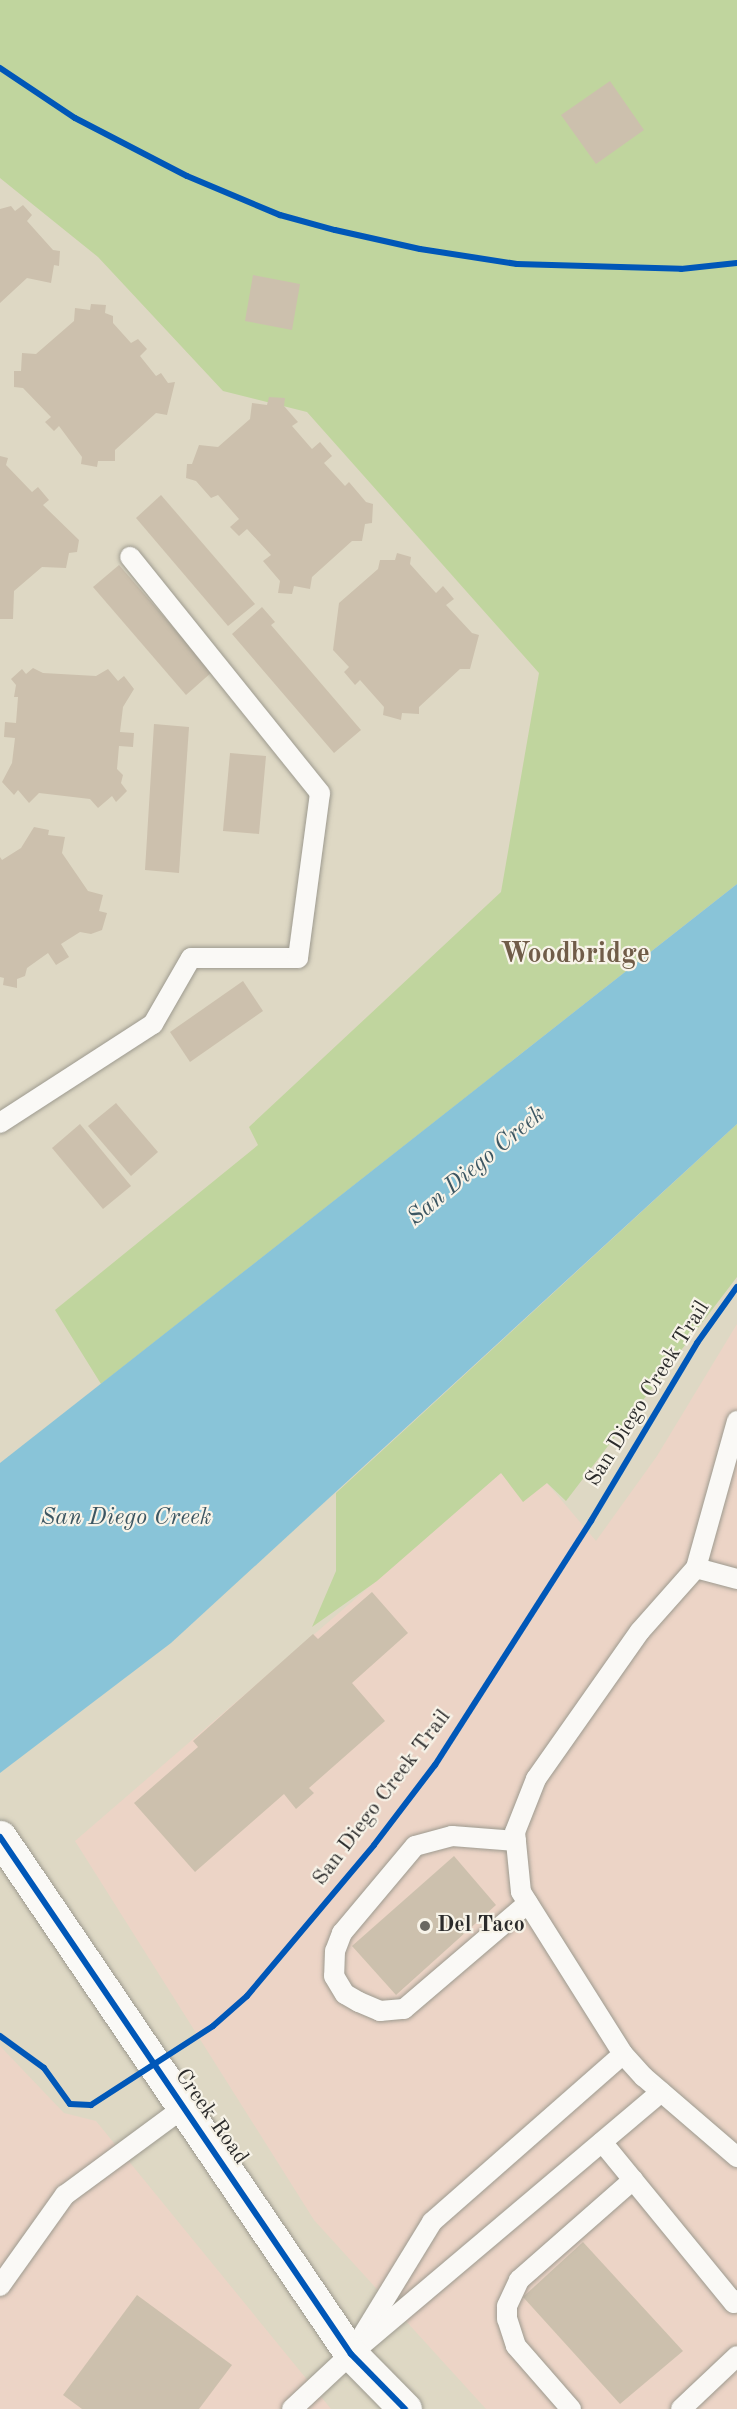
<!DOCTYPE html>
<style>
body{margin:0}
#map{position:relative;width:737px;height:2409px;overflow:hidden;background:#ded8c4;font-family:"Old Standard TT",serif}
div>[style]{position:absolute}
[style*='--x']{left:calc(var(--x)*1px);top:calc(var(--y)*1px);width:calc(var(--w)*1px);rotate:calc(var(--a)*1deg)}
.built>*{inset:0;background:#ecd4c6}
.green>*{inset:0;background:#c0d59e}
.water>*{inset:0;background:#89c4d8}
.building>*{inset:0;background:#ccc0ad}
.roads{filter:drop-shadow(0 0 2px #9d9a8f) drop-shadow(0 0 2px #9d9a8f)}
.lane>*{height:20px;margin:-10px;padding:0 10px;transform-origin:10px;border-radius:10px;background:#faf9f6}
.secondary>*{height:33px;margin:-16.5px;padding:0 16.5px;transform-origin:16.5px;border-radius:16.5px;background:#faf9f6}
.cycleway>*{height:6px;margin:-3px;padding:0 3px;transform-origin:3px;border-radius:3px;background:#0057b8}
.dots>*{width:16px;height:16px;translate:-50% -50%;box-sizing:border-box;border:3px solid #f7f3e8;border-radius:50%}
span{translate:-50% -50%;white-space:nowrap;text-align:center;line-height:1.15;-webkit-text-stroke:4.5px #f7f3e8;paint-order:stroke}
.street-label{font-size:22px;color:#2b2b2b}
.poi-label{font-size:22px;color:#2b2b2b;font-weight:700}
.left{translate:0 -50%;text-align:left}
.water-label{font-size:24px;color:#3c5662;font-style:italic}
.district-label{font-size:28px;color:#705c48;font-weight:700}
</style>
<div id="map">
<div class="built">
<i style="clip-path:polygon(737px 1324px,737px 2409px,486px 2409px,314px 2220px,75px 1841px,501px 1473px,547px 1483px,596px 1541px,657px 1456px)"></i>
<i style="clip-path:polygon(0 2046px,64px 2113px,96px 2121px,331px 2409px,0 2409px)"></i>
</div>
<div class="green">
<i style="clip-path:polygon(0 0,737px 0,737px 884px,101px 1384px,55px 1310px,258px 1145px,249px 1127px,501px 892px,539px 673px,307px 412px,223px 391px,98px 257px,0 178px)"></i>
<i style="clip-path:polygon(737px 1124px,737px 1277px,566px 1501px,547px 1483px,523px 1502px,501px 1473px,377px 1581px,312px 1627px,336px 1571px,336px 1493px)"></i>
</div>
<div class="water">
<i style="clip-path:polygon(737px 884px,737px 1124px,171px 1643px,0 1773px,0 1463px)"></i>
</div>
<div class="building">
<i style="clip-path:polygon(610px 81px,644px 130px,596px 164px,561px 115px)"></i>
<i style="clip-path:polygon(23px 205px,32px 215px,27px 221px,53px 250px,60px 251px,59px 266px,54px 265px,51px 283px,27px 278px,0 303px,0 209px,11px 206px,15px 211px)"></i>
<i style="clip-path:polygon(253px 275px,300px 284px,292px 330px,245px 321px)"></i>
<i style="clip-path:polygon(91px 304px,106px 305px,105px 313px,113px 316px,113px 323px,131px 343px,138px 339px,147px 349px,140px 356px,156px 376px,161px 373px,168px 383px,175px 382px,167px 415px,156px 413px,115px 450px,115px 461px,98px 461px,97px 467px,81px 464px,82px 457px,59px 426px,54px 431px,45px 422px,51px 417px,23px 388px,14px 387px,14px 371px,21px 371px,22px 353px,36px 354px,74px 321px,75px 308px,90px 310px)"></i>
<i style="clip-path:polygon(269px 397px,285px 398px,284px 406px,298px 422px,292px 426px,312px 449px,320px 442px,332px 456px,324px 463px,345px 486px,349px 482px,366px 502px,373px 504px,372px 523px,365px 524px,362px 541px,352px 541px,312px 577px,310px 589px,294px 586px,292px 594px,278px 593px,280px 581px,263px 561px,271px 555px,247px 529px,239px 536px,230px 527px,239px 519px,218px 495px,211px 498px,196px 481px,186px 478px,187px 464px,192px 464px,199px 445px,218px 447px,250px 419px,252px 403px,267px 405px)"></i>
<i style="clip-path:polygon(0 456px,8px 458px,6px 465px,32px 492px,38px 487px,49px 500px,43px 505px,79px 540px,77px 552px,69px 553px,66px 568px,42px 567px,14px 591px,13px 619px,0 619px)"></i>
<i style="clip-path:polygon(161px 495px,255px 604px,228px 626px,136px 518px)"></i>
<i style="clip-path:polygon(397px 553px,411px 557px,410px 564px,436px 593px,443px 586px,454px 599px,446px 605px,472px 633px,479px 635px,470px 669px,460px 669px,419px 707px,419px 714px,402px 713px,401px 720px,383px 715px,384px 707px,360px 680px,355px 685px,344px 672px,349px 667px,333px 650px,339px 603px,378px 569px,380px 560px,395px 560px)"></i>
<i style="clip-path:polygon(119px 565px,212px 672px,186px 695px,93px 587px)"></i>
<i style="clip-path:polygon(262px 607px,275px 622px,271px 625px,361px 730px,334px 753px,232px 634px)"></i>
<i style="clip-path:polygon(33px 668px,43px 673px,96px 676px,108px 669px,118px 681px,124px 676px,134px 689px,123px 707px,120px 732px,134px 733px,133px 747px,119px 746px,117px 769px,123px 775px,121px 783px,127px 791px,116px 802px,112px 796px,98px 808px,90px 799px,39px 793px,29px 803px,18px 790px,14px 795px,2px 782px,12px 763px,15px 738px,4px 737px,5px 722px,16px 723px,18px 697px,14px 697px,16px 685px,11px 679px,22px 669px,26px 674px)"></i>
<i style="clip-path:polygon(154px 724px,189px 727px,179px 873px,145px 870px)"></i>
<i style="clip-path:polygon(230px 753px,266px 756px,259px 834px,223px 831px)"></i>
<i style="clip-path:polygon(34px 827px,49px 830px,48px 835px,65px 837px,62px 853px,88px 891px,103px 895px,99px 911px,107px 913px,102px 930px,91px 934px,80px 932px,61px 944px,69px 957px,56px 965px,48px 953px,27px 968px,25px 976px,17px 979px,17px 988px,3px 985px,4px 978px,0 977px,0 857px,2px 860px,21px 848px)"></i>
<i style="clip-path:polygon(243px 981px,263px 1011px,190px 1062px,170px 1032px)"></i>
<i style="clip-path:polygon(116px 1103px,158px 1152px,131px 1176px,88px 1126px)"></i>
<i style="clip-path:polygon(80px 1124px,131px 1186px,103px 1209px,52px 1148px)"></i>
<i style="clip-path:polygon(372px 1592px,408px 1633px,352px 1683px,385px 1721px,309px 1788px,314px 1793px,296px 1809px,284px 1794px,195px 1872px,134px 1803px,198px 1747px,193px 1741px,313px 1634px,318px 1639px)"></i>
<i style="clip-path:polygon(454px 1856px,496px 1905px,396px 1995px,352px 1946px)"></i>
<i style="clip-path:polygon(583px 2242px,683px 2351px,620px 2404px,523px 2297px)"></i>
<i style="clip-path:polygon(137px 2295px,232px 2365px,199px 2409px,82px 2409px,63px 2395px)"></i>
</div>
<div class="roads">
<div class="lane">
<i style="--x:0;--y:1123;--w:182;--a:-32.9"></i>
<i style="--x:153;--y:1024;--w:76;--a:-60.1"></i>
<i style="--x:191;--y:958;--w:107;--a:0"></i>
<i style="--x:298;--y:958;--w:166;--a:-82.4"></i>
<i style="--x:320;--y:793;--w:303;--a:-128.8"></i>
<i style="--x:737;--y:1421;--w:153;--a:105.6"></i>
<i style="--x:696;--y:1568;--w:84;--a:131.6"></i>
<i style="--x:640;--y:1631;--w:181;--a:125.1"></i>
<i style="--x:536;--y:1779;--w:57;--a:111.6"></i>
<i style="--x:515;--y:1832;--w:60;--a:84.3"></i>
<i style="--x:521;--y:1892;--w:191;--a:57.8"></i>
<i style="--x:623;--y:2054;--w:31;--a:48"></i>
<i style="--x:644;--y:2077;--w:123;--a:40.7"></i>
<i style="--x:696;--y:1568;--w:42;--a:15"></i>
<i style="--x:516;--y:1841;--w:64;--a:-175.5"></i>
<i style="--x:452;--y:1836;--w:38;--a:165"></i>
<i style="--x:415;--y:1846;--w:114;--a:130"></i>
<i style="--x:342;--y:1933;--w:19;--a:111"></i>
<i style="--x:335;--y:1951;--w:25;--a:92"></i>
<i style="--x:334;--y:1976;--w:21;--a:59"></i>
<i style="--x:345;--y:1994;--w:16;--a:30"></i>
<i style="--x:359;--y:2002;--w:23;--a:23"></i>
<i style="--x:380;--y:2011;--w:24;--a:-5"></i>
<i style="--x:404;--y:2009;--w:163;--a:-40.5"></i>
<i style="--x:602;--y:2142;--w:208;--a:50.7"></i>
<i style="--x:734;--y:2303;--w:4;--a:-45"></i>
<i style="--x:0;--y:2286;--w:112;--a:-54.5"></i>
<i style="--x:65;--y:2195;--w:147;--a:-36.4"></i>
<i style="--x:361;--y:2338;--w:136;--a:-58.5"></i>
<i style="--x:432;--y:2222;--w:254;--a:-41.3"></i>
<i style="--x:292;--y:2409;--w:81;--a:-43"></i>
<i style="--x:351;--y:2354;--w:406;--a:-40.2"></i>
<i style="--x:571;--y:2409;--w:84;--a:-131.1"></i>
<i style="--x:516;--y:2346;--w:28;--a:-108"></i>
<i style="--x:507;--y:2319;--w:13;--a:-90"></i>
<i style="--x:507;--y:2306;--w:29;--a:-65"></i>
<i style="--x:519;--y:2280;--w:152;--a:-41.3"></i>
<i style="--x:681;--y:2409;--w:77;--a:-43.4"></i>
</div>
<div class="secondary">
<i style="--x:0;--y:1837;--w:625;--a:55.83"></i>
<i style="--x:351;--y:2354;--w:77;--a:45.5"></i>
</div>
</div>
<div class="cycleway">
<i style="--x:0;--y:68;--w:90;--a:33.7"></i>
<i style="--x:75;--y:118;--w:126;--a:27.4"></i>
<i style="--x:187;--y:176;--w:101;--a:22.8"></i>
<i style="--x:280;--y:215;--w:57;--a:15.3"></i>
<i style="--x:335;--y:230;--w:87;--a:12.6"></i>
<i style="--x:420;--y:249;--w:98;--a:8.8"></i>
<i style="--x:517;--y:264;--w:164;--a:1.7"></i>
<i style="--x:681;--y:269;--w:56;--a:-6.1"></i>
<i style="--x:0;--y:1837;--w:625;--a:55.83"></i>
<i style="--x:351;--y:2354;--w:77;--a:45.5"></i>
<i style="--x:0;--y:2036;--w:54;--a:36"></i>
<i style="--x:44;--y:2068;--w:44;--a:54.2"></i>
<i style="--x:70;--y:2104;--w:21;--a:3"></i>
<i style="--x:91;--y:2105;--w:145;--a:-32.9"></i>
<i style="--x:213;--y:2026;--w:45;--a:-41.4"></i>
<i style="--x:247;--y:1996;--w:197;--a:-49.9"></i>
<i style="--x:374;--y:1845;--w:101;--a:-52.7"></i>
<i style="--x:435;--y:1765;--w:290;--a:-57.4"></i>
<i style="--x:591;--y:1521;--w:207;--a:-59.2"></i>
<i style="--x:697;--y:1343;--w:69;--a:-54.5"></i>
</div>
<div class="dots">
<i style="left:425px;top:1926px;background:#6a6861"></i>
</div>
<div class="street-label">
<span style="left:648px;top:1394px;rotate:-58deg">San Diego Creek Trail</span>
<span style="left:382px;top:1798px;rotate:-53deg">San Diego Creek Trail</span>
<span style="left:211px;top:2117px;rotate:55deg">Creek Road</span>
</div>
<div class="poi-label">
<span class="left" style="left:437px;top:1926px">Del Taco</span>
</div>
<div class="water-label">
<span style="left:477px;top:1167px;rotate:-40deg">San Diego Creek</span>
<span style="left:126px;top:1519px">San Diego Creek</span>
</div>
<div class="district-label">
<span style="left:575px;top:955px">Woodbridge</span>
</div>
</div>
